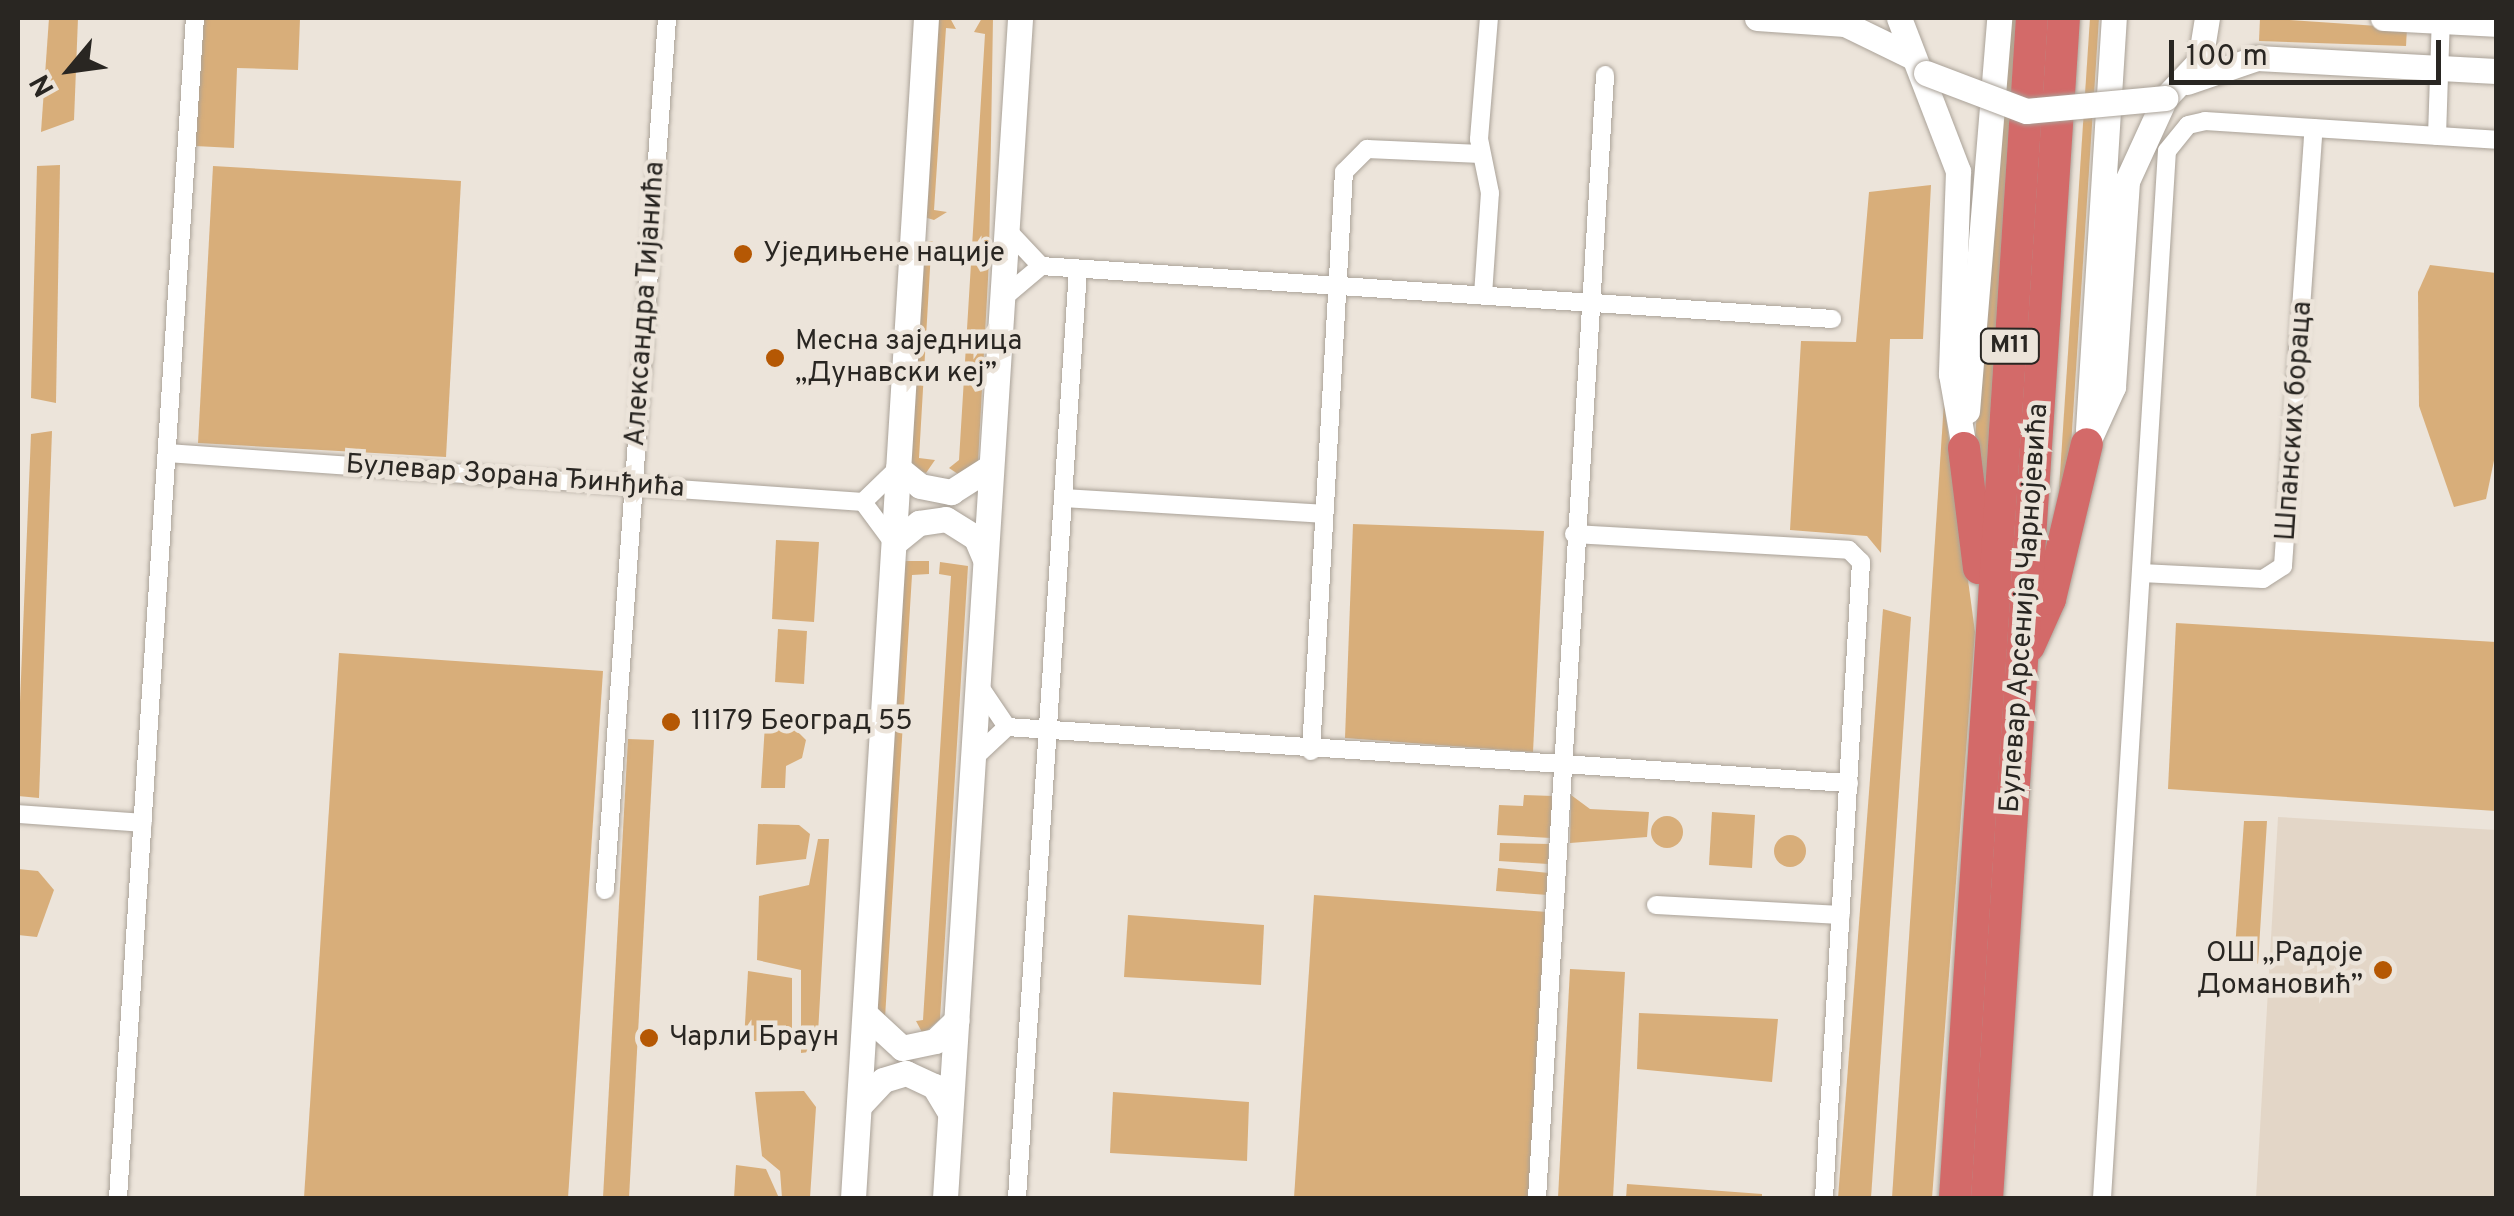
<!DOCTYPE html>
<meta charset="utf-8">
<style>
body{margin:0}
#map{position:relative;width:2514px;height:1216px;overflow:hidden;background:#ece4da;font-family:Overpass,sans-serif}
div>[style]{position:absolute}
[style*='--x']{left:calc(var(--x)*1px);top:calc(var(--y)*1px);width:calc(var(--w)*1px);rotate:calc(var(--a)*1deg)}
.built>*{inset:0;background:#e3d6c7}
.green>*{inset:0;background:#d8ae7a}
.round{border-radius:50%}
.roads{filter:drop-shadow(0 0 2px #aaa298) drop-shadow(0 0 2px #aaa298)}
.street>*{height:18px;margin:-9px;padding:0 9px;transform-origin:9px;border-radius:9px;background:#fff}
.secondary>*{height:25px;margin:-12.5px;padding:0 12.5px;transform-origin:12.5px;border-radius:12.5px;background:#fff}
.highway>*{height:32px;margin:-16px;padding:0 16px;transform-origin:16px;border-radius:16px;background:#d36a69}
.bridges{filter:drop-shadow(0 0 2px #aaa298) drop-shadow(0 0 2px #aaa298)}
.secondary-bridge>*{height:25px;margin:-12.5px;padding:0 12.5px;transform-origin:12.5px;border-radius:12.5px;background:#fff}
.dots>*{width:28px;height:28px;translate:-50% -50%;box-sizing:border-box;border:5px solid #ece4da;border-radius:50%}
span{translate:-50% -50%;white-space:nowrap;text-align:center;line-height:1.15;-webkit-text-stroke:9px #ece4da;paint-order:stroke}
.shield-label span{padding:2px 8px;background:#ece4da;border:2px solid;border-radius:8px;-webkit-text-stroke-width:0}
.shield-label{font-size:25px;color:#292622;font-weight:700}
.poi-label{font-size:28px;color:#292622}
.left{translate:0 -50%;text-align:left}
.right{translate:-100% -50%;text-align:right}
.street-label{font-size:28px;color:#292622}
.frame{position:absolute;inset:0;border:20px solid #292622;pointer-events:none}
.north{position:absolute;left:20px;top:20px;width:100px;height:100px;-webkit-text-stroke:8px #ece4da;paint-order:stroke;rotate:241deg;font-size:28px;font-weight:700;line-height:40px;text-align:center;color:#292622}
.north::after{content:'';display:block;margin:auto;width:35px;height:45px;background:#292622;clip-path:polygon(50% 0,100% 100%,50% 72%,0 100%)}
.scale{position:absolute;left:2169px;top:40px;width:272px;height:45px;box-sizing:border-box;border:5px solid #292622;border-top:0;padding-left:12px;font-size:30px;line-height:35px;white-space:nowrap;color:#292622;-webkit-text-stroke:8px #ece4da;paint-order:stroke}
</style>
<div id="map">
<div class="built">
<i style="clip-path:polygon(2278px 817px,2496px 830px,2496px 1198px,2256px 1198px)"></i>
</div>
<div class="green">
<i style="clip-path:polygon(49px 18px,78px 18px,74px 120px,41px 132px)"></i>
<i style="clip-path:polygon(204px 18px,360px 18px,300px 19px,298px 70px,237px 68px,234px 148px,195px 146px)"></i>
<i style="clip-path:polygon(931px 18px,950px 18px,956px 29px,946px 28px,934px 210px,947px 212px,934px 220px,924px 217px)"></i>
<i style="clip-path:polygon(982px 18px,993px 18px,989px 261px,978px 462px,961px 476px,949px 468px,959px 460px,985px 34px,974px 32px)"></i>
<i style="clip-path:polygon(2003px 18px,2016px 18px,1984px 507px,1975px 440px)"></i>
<i style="clip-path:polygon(2090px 18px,2099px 18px,2071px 446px,2057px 520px)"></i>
<i style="clip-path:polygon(2260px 18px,2407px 28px,2406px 46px,2259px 41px)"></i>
<i style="clip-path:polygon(60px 165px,56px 403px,31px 398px,37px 166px)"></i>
<i style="clip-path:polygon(213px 166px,461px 181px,446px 457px,198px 443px)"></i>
<i style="clip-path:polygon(1931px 185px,1923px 339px,1890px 339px,1881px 553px,1867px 536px,1790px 530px,1801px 341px,1856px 342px,1869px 192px)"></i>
<i style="clip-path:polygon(932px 241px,944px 250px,931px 251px,919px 458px,935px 460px,926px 473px,911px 468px,903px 448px,922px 243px)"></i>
<i style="clip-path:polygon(2430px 265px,2496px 273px,2496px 451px,2486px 499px,2454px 507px,2419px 406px,2418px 292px)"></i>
<i style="clip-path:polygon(1944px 402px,1975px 632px,1932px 1198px,1892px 1198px)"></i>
<i style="clip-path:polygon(52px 431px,39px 798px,18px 796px,18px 751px,31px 434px)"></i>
<i style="clip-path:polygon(1353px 524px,1544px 531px,1533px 752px,1345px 738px)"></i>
<i style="clip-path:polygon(776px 540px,819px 542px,814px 622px,772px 619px)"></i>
<i style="clip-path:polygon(897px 561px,929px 561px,929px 574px,912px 575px,885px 1018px,870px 1005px)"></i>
<i style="clip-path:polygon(940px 562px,968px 566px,940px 1019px,923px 1034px,916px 1021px,923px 1020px,951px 576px,939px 574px)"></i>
<i style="clip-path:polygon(1883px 609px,1911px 617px,1871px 1198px,1838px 1198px)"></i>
<i style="clip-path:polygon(2176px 623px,2496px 642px,2496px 811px,2168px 789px)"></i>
<i style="clip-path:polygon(778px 629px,807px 631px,804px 684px,775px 682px)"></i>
<i style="clip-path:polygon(339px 653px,603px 671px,568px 1198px,304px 1198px)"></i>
<i style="clip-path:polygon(765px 724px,791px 725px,806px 740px,802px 758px,786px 766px,785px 788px,761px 788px)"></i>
<i style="clip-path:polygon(628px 739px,654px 740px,629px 1198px,603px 1198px)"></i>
<i style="clip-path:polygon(1524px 795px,1553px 796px,1551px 838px,1497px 835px,1499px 805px,1523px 806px)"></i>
<i style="clip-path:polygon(1571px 795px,1590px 809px,1649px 812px,1647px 837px,1570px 843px)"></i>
<i style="clip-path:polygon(1712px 812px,1755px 815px,1752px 868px,1709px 865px)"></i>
<i class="round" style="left:1651px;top:816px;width:32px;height:32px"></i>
<i style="clip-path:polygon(2244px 821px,2267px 821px,2258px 964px,2234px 963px)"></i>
<i style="clip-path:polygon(758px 824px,799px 825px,810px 834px,806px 859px,756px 865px)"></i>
<i class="round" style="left:1774px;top:835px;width:32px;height:32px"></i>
<i style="clip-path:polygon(818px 839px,829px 839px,817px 1051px,801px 1053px,801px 970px,757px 960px,759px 896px,809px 885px)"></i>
<i style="clip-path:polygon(1500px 843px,1549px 844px,1548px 864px,1499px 861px)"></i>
<i style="clip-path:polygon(1498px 868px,1549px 873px,1548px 895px,1496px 891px)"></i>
<i style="clip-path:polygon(18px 869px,38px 871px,54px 890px,37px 937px,18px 935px)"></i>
<i style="clip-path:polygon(1314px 895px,1547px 912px,1531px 1198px,1294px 1198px)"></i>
<i style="clip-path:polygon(1128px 915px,1264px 925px,1261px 985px,1124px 977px)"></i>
<i style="clip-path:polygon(1570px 969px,1625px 972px,1613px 1198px,1558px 1198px)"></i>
<i style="clip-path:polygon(748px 971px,792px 978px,792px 1041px,744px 1041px)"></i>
<i style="clip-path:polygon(1639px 1013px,1778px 1019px,1772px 1082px,1637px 1069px)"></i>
<i style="clip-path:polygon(804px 1091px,816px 1107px,810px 1198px,782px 1198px,780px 1171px,762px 1156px,755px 1092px)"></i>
<i style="clip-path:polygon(1113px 1092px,1249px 1102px,1247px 1161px,1110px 1153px)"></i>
<i style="clip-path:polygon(736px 1165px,766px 1169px,779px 1198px,734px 1198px)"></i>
<i style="clip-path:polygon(1627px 1184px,1762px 1194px,1762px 1198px,1626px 1198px)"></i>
</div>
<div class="roads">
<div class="street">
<i style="--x:2437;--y:136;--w:118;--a:-88.1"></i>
<i style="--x:1008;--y:231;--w:48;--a:46.7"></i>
<i style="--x:1483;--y:295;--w:102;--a:-86.1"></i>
<i style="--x:1490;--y:193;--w:55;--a:-101.5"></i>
<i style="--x:1479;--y:139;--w:121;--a:-85.3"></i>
<i style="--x:1003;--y:298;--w:50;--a:-40.1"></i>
<i style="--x:1041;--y:266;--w:793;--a:3.83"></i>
<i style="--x:167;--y:453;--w:698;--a:4.03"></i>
<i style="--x:863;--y:502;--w:49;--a:-44.2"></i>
<i style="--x:1064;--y:498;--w:258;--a:3.5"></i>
<i style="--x:863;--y:502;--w:49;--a:53.4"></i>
<i style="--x:1574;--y:534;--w:275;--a:3.3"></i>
<i style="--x:1849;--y:550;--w:17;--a:45"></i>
<i style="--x:1861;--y:562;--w:637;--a:93.33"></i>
<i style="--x:2141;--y:573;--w:122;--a:2.8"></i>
<i style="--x:2263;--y:579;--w:24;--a:-33"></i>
<i style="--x:2283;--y:566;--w:439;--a:-86"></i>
<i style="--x:980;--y:687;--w:48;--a:56"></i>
<i style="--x:1311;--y:751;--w:580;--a:-86.74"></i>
<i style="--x:1344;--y:172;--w:33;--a:-45"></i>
<i style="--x:1367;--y:149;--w:114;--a:2.5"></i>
<i style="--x:975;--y:757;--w:44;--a:-43.2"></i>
<i style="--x:1007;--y:727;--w:844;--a:3.81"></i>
<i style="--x:18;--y:814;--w:125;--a:4.1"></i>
<i style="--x:605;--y:890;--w:874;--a:-85.93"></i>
<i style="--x:1656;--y:905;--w:185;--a:3.1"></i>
<i style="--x:118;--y:1198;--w:1183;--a:-86.27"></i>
<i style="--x:1017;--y:1198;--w:931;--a:-86.24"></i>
<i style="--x:1537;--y:1198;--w:1125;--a:-86.53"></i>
<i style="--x:2102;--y:1198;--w:1049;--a:-86.45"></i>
<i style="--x:2167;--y:151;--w:33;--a:-51"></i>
<i style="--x:2188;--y:125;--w:17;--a:-13"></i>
<i style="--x:2205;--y:121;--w:292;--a:3.7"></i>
</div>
<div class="secondary">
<i style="--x:1757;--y:18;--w:88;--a:3.9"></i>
<i style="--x:1845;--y:24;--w:73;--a:25.9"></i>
<i style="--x:1899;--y:18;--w:164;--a:68.9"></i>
<i style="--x:1958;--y:171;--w:203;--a:92"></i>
<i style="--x:1951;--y:374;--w:75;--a:80"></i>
<i style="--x:2383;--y:18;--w:113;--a:3"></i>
<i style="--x:2187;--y:82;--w:74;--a:-18.9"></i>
<i style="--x:2257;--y:58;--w:239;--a:3.1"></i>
<i style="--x:1967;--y:411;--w:394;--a:-85.3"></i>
<i style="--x:2088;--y:429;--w:412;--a:-86.4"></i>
<i style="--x:2087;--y:444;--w:63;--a:-65.5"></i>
<i style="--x:2113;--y:387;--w:206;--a:-86.1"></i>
<i style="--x:2127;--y:181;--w:91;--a:-65.4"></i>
<i style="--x:2165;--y:98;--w:51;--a:-46.6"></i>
<i style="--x:2200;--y:61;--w:44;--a:-80.8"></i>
<i style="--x:898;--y:468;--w:28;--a:39"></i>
<i style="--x:920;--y:486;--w:32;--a:11"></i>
<i style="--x:951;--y:492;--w:46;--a:-32.7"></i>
<i style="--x:894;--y:543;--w:32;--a:-39"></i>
<i style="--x:919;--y:523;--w:27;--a:-8"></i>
<i style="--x:946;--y:519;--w:36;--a:32"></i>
<i style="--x:976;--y:538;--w:21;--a:67"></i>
<i style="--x:865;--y:1014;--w:50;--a:42.6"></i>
<i style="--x:902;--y:1048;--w:34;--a:-12"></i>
<i style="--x:935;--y:1041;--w:30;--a:-44"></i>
<i style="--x:860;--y:1105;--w:34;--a:-47"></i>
<i style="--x:883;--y:1080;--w:24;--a:-17"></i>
<i style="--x:906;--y:1073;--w:31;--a:25"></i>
<i style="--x:934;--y:1086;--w:31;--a:59"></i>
<i style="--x:853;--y:1198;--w:1182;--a:-86.46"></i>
<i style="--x:945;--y:1198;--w:1182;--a:-86.36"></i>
</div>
<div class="highway">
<i style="--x:1964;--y:448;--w:121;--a:82.9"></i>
<i style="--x:2029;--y:646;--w:51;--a:-65.9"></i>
<i style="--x:2050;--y:599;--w:159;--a:-76.6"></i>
<i style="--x:1955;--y:1198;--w:1183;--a:-86.27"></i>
<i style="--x:1987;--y:1198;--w:1183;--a:-86.27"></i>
</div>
</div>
<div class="bridges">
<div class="secondary-bridge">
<i style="--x:1926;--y:73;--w:107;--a:20.8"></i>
<i style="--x:2026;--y:111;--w:140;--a:-5.3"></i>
</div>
</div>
<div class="dots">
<i style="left:743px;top:254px;background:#b55804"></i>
<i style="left:775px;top:358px;background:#b55804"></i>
<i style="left:671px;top:722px;background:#b55804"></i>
<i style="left:2383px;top:970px;background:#b55804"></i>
<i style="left:649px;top:1038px;background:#b55804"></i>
</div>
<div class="shield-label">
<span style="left:2010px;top:346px">M11</span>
</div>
<div class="poi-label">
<span class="left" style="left:763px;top:254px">Уједињене нације</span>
<span class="left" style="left:795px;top:358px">Месна заједница<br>„Дунавски кеј”</span>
<span class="left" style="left:691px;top:722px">11179 Београд 55</span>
<span class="right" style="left:2363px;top:970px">ОШ „Радоје<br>Домановић”</span>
<span class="left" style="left:669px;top:1038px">Чарли Браун</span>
</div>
<div class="street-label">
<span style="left:646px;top:304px;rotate:-86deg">Александра Тијанића</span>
<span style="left:2295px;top:421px;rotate:-86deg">Шпанских бораца</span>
<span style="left:515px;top:477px;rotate:4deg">Булевар Зорана Ђинђића</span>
<span style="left:2025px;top:608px;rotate:-86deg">Булевар Арсенија Чарнојевића</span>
</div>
<div class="frame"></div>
<div class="north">N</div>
<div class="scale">100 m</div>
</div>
